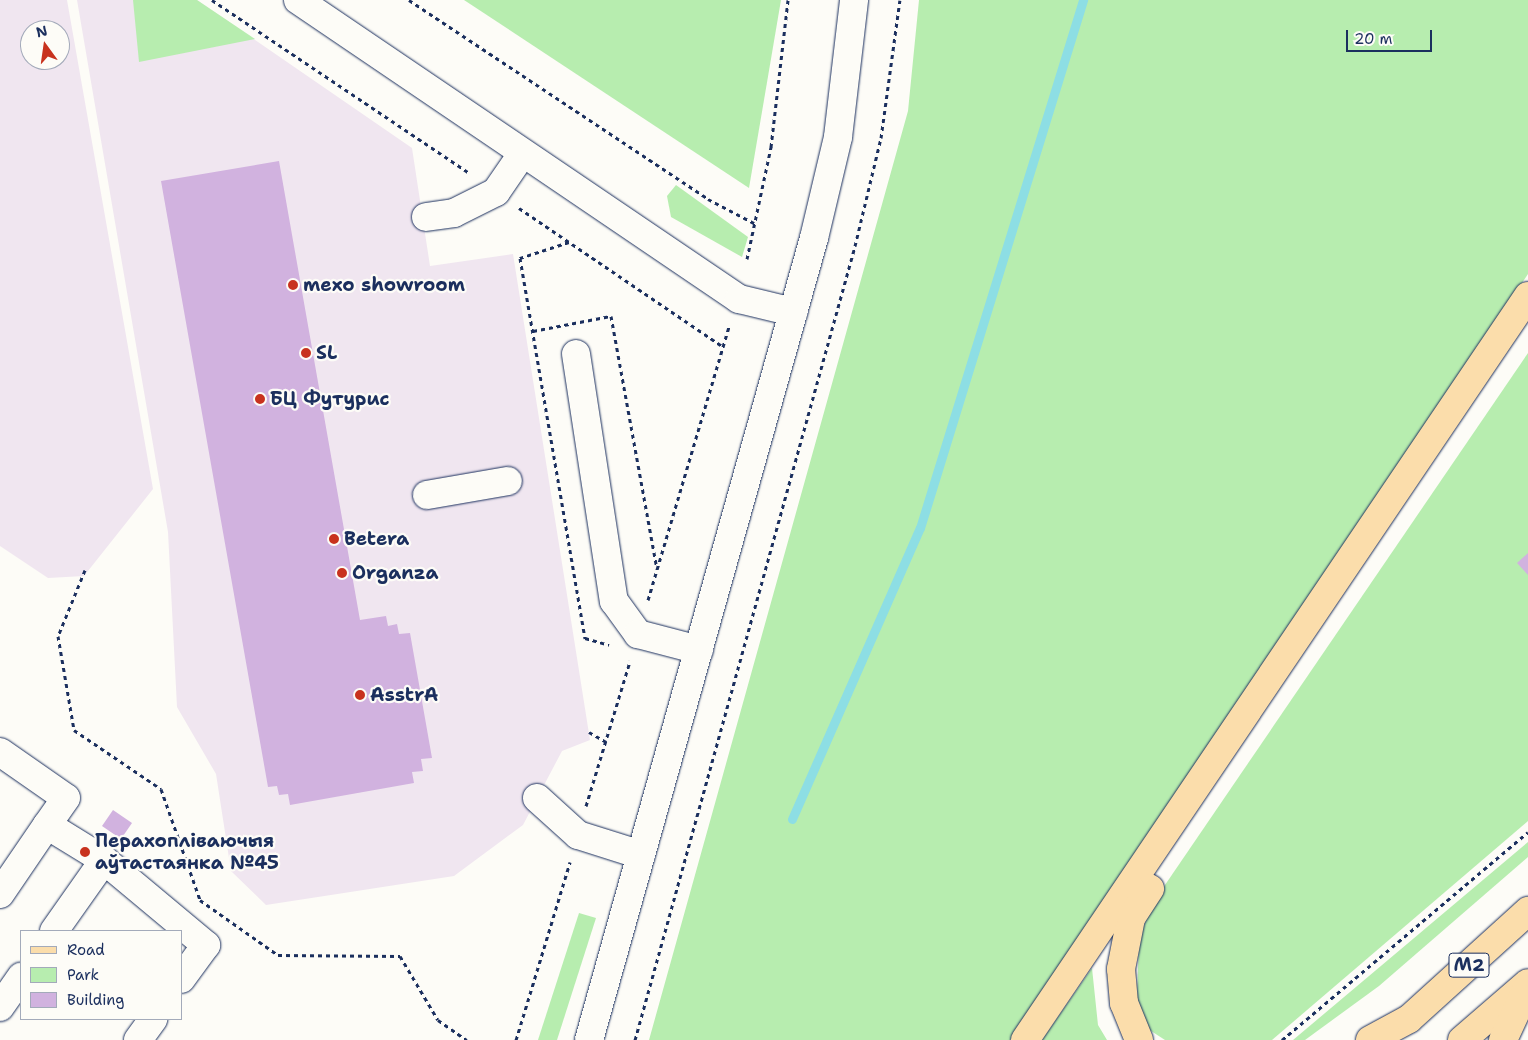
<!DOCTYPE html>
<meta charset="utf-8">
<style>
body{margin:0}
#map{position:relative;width:1528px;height:1040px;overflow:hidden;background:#fdfcf7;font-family:"Shantell Sans",sans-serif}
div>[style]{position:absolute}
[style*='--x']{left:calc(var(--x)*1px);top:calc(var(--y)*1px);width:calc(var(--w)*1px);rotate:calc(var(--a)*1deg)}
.built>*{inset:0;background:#f0e6f0}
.green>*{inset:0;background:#b7edaf}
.stream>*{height:9px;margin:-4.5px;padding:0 4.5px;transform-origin:4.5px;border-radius:4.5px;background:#8ddee4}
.building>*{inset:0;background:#d1b2df}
.path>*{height:3px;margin-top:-1.5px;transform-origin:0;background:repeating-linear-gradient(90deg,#1b2f5e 0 4px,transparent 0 8px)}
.roads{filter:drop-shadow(0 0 1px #1b2f5e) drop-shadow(0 0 1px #1b2f5e)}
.minor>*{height:28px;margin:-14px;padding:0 14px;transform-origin:14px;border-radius:14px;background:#fdfcf7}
.major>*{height:28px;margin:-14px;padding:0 14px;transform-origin:14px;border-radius:14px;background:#fbddab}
.highway>*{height:28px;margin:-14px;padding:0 14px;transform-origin:14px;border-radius:14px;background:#fbddab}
.dots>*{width:14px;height:14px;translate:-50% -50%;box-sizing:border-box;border:2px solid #fdfcf7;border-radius:50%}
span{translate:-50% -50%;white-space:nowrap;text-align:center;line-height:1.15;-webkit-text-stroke:4.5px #fdfcf7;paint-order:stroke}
.shield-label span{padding:1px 4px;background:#fdfcf7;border:1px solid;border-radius:4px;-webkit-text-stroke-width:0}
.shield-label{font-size:18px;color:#1b2f5e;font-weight:700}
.poi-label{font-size:19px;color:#1b2f5e;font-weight:700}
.left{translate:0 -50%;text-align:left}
.legend{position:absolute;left:20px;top:930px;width:162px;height:90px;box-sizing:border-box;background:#fdfcf7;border:1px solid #a3aaba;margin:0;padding:6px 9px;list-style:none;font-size:15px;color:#1b2f5e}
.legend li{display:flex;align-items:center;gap:10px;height:25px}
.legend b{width:25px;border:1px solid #a3aaba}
.north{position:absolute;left:20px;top:20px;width:50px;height:50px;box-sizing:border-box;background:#fdfcf7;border:1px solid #a3aaba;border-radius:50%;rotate:346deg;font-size:14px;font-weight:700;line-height:20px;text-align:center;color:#1b2f5e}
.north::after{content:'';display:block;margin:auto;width:18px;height:22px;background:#c8321e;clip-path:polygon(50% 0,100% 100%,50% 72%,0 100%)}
.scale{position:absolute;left:1346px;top:30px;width:86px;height:22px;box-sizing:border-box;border:2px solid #1b2f5e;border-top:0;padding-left:6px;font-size:15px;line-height:18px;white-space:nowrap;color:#1b2f5e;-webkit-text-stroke:4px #fdfcf7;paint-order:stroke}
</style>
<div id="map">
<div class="built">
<i style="clip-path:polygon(evenodd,0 0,67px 0,153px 489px,84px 576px,48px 578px,0 546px,0 0,30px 30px,60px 30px,60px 60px,30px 60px,30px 30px)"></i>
<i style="clip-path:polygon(77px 0,197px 0,412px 148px,430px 266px,513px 254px,590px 740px,562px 751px,523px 825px,454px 876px,266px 905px,231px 871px,216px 774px,177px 707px,168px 532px)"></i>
</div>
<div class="green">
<i style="clip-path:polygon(133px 0,197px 0,255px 39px,139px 62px)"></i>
<i style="clip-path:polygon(464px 0,781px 0,749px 188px)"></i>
<i style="clip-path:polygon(919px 0,1528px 0,1528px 274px,1010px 1040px,649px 1040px,908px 111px)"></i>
<i style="clip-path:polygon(676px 185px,748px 237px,742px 257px,671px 217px,667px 196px)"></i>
<i style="clip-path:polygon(1528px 353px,1528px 821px,1272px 1040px,1165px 1040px,1148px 1029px,1137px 998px,1139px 939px,1152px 904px)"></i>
<i style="clip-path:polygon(1528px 842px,1528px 857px,1379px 986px,1305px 1040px,1293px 1040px)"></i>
<i style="clip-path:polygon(579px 913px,596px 918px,557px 1040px,538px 1040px)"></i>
<i style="clip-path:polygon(1092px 968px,1098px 1025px,1107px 1040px,1042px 1040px)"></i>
</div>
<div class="stream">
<i style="--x:792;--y:819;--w:318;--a:-66.3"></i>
<i style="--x:920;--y:528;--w:553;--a:-72.84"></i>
</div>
<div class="building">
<i style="clip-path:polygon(279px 161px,360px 620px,386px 616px,388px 626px,397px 624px,399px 634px,410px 633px,432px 758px,421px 759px,423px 771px,412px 772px,414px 783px,290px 805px,288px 794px,279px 795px,277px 786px,268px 787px,161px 181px)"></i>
<i style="clip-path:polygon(1528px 553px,1528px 575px,1517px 563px)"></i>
<i style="clip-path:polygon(113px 810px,132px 823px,121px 839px,102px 826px)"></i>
</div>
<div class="path">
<i style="--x:212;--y:0;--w:310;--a:33.9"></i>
<i style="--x:409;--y:0;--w:359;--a:33.6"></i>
<i style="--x:708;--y:199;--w:52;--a:27.6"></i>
<i style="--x:519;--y:208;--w:245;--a:34.2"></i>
<i style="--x:569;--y:242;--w:52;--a:161.9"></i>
<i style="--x:520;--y:258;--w:386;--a:80.3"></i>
<i style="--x:585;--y:638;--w:25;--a:16"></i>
<i style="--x:747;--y:259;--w:115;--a:-77.9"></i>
<i style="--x:771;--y:147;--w:148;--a:-83.4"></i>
<i style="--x:533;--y:331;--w:79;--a:-10.9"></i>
<i style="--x:611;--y:316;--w:257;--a:79.7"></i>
<i style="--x:85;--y:570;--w:71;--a:112.2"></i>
<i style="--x:58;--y:636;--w:95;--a:80.3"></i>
<i style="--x:74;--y:730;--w:105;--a:34.1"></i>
<i style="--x:161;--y:789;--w:118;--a:70.6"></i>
<i style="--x:200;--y:900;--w:95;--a:35.2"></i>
<i style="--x:278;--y:955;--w:122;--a:0.5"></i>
<i style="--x:400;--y:956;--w:74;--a:59.3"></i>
<i style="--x:438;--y:1020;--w:35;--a:35"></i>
<i style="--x:648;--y:600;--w:285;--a:-73.5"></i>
<i style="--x:589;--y:732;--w:20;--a:30"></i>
<i style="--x:586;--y:806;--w:152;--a:-73.1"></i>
<i style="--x:516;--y:1040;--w:186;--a:-73.1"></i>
<i style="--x:635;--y:1040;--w:824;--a:-74.51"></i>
<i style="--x:855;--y:246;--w:111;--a:-76.5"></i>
<i style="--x:881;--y:138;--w:139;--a:-82.2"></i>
<i style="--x:1282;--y:1040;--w:322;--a:-40.2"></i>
</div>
<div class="roads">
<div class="minor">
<i style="--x:298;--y:0;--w:533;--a:34.14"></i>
<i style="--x:739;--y:299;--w:56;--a:13.5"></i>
<i style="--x:426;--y:217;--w:28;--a:-8"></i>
<i style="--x:454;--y:213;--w:47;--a:-26.6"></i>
<i style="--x:496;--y:192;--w:46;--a:-55.6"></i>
<i style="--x:576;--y:354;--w:250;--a:81.3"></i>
<i style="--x:614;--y:601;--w:41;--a:54"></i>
<i style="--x:638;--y:634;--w:63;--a:14.7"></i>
<i style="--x:427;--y:495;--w:82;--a:-9.8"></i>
<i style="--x:0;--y:752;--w:80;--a:34.9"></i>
<i style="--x:66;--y:798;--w:33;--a:125"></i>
<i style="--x:537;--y:798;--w:55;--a:42.1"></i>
<i style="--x:578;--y:835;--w:66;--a:17.6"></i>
<i style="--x:0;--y:894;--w:83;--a:-55.7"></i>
<i style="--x:47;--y:825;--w:67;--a:31.6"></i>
<i style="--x:104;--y:860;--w:133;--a:39.8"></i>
<i style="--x:206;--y:945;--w:42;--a:126.3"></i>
<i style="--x:54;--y:931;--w:87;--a:-54.8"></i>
<i style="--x:0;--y:1007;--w:37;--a:-55"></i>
<i style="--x:138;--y:1040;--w:26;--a:-54"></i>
<i style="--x:589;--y:1040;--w:833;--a:-74.33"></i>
<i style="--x:814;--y:238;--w:104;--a:-76.6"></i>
<i style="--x:838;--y:137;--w:138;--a:-83.3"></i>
</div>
<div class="major">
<i style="--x:1462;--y:1040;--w:87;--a:-40.8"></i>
</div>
<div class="highway">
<i style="--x:1025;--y:1040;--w:898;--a:-55.94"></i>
<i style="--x:1139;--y:1040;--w:40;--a:-112"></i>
<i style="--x:1124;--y:1003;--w:34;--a:-95"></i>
<i style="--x:1121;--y:969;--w:52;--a:-78.9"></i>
<i style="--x:1131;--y:918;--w:35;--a:-57"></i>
<i style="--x:1370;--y:1040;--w:44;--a:-28.3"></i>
<i style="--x:1409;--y:1019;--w:161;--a:-42.2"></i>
<i style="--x:1503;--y:1040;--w:60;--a:-65.2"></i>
</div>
</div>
<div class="dots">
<i style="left:293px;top:285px;background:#c8321e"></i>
<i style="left:306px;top:353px;background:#c8321e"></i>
<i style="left:260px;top:399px;background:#c8321e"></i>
<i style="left:334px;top:539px;background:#c8321e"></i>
<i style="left:342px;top:573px;background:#c8321e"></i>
<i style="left:360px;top:695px;background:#c8321e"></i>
<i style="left:85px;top:852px;background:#c8321e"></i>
</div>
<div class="shield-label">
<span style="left:1469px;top:965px">М2</span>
</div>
<div class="poi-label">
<span class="left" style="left:303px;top:285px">mexo showroom</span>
<span class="left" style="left:316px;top:353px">SL</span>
<span class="left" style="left:270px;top:399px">БЦ Футурис</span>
<span class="left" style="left:344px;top:539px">Betera</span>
<span class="left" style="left:352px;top:573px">Organza</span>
<span class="left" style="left:370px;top:695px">AsstrA</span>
<span class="left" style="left:95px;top:852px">Перахопліваючыя<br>аўтастаянка №45</span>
</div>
<ul class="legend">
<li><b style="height:6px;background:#fbddab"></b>Road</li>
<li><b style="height:14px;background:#b7edaf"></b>Park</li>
<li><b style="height:14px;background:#d1b2df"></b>Building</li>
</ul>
<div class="north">N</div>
<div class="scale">20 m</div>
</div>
